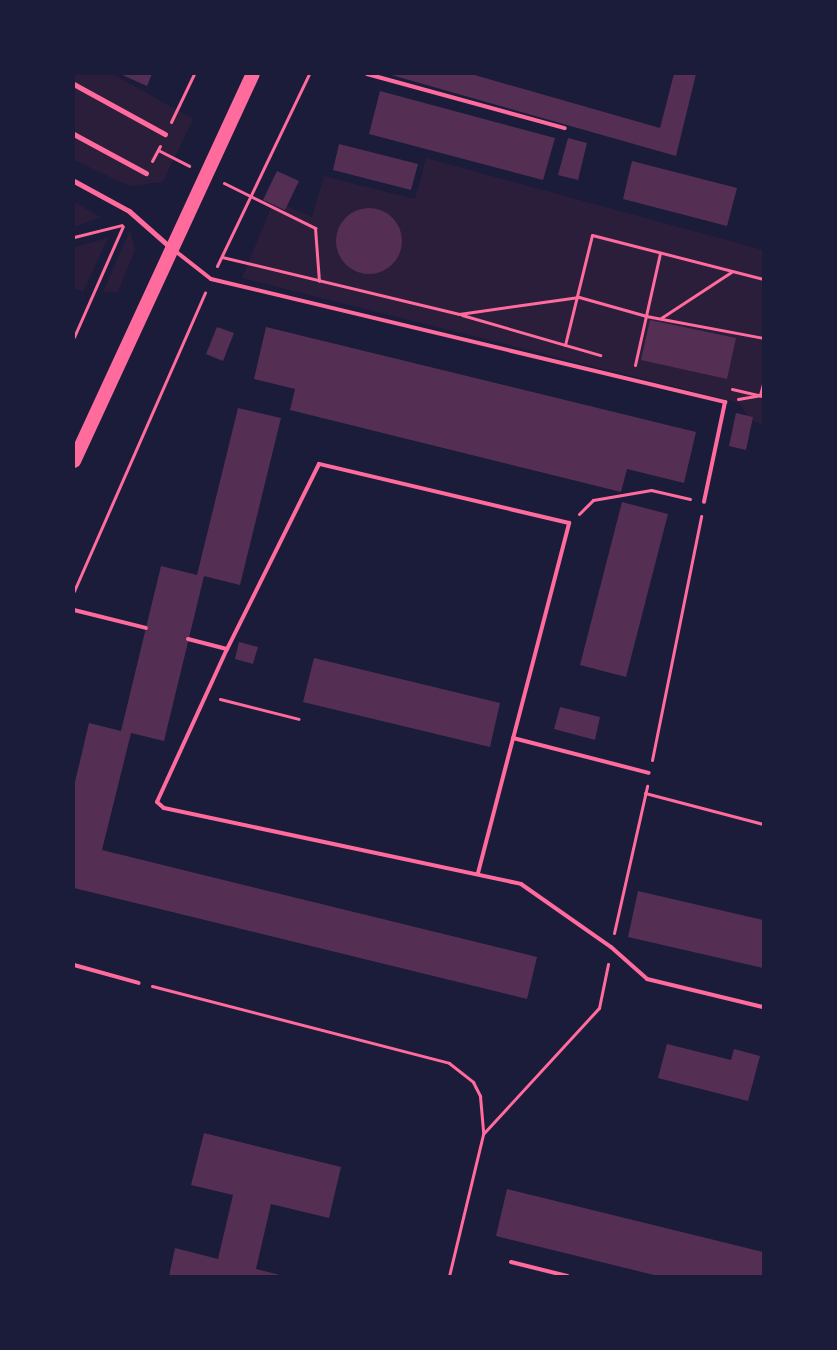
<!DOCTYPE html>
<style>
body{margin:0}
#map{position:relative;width:837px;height:1350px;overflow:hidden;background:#1b1b3a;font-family:"DM Sans",sans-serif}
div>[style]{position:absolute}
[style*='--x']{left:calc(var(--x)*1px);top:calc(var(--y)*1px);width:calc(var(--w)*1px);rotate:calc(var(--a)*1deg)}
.green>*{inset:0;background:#2a1e3b}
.building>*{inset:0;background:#542f53}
.round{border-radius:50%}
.path>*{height:3px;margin:-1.5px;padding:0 1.5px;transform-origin:1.5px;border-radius:1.5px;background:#ff6b9d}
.service>*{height:4px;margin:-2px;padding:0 2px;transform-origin:2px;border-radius:2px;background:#ff6b9d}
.pedestrian>*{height:4.5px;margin:-2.25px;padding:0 2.25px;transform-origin:2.25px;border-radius:2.25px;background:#ff6b9d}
.minor>*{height:5px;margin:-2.5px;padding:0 2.5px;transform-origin:2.5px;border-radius:2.5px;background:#ff6b9d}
.trunk>*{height:14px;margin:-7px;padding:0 7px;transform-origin:7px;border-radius:7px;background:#ff6b9d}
span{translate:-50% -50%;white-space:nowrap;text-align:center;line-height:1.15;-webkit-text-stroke:4.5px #1b1b3a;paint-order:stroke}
.frame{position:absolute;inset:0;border:75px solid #1b1b3a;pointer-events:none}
</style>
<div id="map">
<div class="green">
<i style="clip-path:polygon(74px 74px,113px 74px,193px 119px,163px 182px,129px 186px,74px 160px)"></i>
<i style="clip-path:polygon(426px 158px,763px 250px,763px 424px,751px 421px,739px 403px,242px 278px,274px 200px,312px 217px,324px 176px,415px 199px)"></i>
<i style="clip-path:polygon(74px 202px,101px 217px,102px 217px,74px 227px)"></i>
<i style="clip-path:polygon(130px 230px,135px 250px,118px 292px,103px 292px)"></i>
<i style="clip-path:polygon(108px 238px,83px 292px,74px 288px,74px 247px)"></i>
</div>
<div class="building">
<i style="clip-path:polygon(120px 74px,152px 74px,147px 86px)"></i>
<i style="clip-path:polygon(388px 74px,471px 74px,660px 128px,674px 74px,696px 74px,676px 156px)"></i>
<i style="clip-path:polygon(380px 91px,555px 138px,543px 180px,369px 134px)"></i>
<i style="clip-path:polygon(568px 138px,587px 143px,578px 180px,558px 175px)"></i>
<i style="clip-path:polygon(339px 144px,418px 164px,411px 190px,333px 170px)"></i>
<i style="clip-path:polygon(632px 161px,737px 188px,727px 226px,623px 199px)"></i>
<i style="clip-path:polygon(277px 171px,299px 181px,285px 210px,263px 200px)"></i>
<i class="round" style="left:336px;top:208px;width:66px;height:66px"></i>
<i style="clip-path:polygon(650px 320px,736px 338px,727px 379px,641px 360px)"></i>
<i style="clip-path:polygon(217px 327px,234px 333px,223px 361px,206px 354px)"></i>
<i style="clip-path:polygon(266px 327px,696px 432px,684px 483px,627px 469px,621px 492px,290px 410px,295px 389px,254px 379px)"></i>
<i style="clip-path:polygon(238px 408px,281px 418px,240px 585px,204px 576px,164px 741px,131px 733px,102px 850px,537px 957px,527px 999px,74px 888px,74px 786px,89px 723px,121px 731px,161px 566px,197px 575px)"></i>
<i style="clip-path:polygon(736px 413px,753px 417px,746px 450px,729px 446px)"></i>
<i style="clip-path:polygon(622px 502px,668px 514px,626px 677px,580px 665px)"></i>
<i style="clip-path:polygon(239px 642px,258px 647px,253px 664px,235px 659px)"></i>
<i style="clip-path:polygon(314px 658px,500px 703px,490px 747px,303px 702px)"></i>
<i style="clip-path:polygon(560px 707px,600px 717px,595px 740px,554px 729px)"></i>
<i style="clip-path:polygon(638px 891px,763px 920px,763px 968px,628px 937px)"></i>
<i style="clip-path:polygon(667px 1044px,731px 1060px,734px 1049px,760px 1056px,748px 1101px,658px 1078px)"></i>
<i style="clip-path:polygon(204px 1133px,341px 1167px,329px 1218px,271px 1204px,256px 1269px,284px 1276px,169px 1276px,175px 1248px,218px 1259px,233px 1195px,191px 1185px)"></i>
<i style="clip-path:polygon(507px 1189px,763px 1252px,763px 1276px,658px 1276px,496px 1236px)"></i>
</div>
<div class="path">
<i style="--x:171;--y:122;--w:53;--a:-64.4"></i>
<i style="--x:158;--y:150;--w:35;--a:27"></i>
<i style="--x:152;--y:161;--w:17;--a:-62"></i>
<i style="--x:224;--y:183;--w:102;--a:26.3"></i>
<i style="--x:315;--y:228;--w:53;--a:85.7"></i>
<i style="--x:74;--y:237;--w:49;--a:-14"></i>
<i style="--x:222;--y:257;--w:244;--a:13.5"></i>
<i style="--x:459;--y:314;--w:121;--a:-8.1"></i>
<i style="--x:579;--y:297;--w:70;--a:15.8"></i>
<i style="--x:646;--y:316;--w:119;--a:10.6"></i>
<i style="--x:217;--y:266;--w:213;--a:-64.4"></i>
<i style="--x:462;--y:315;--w:144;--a:16.2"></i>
<i style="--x:661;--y:318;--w:84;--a:-33.3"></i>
<i style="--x:74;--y:337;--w:121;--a:-66.2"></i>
<i style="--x:565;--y:345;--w:113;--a:-76.2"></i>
<i style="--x:592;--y:235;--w:177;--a:14.4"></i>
<i style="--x:635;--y:365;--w:115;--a:-77.4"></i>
<i style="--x:732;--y:389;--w:32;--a:13"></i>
<i style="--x:738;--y:399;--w:22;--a:-10"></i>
<i style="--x:760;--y:395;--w:11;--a:-75"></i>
<i style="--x:579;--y:514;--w:20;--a:-45"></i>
<i style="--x:593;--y:500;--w:59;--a:-9.8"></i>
<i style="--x:651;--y:490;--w:40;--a:13"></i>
<i style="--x:74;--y:591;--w:326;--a:-66.3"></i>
<i style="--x:220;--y:699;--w:81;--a:14.2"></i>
<i style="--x:652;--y:760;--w:249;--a:-78.6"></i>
<i style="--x:645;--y:793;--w:122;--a:14.7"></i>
<i style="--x:614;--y:933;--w:151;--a:-77.3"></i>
<i style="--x:152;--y:986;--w:307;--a:14.5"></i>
<i style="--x:449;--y:1063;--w:31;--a:38"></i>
<i style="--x:473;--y:1082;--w:16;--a:63"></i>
<i style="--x:480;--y:1096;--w:37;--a:85"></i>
<i style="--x:449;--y:1276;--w:146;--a:-76.5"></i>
<i style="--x:483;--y:1134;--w:171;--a:-47.4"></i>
<i style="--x:599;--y:1008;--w:45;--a:-78.4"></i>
</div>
<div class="service">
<i style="--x:367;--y:74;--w:205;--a:15.3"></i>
<i style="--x:174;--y:250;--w:47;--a:38.1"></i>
<i style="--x:211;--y:279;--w:529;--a:13.46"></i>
<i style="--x:725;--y:402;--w:102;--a:101.9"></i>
<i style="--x:74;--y:610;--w:74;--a:14"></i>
<i style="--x:188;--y:639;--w:40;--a:14.4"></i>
<i style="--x:513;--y:738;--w:140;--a:14.4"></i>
<i style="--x:478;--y:873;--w:362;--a:-75.4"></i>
<i style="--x:569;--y:523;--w:257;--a:-166.7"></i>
<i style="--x:319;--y:464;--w:207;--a:116.4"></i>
<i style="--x:227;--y:649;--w:168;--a:114.6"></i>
<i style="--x:157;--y:802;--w:9;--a:41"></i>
<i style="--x:164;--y:808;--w:365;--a:12"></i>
<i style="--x:521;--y:884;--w:110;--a:35"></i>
<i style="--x:611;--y:947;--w:48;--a:41.6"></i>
<i style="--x:647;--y:979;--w:119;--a:13.6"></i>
<i style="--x:74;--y:965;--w:67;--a:15.5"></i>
<i style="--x:511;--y:1262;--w:58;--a:14"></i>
</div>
<div class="pedestrian">
<i style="--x:74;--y:84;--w:104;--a:28.8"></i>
<i style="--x:74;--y:134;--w:82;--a:28.4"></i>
</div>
<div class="minor">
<i style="--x:74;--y:181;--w:63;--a:28.6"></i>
<i style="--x:129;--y:211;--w:55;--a:41.3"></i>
</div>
<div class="trunk">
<i style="--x:74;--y:461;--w:426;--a:-65.2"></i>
</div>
<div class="frame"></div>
</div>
